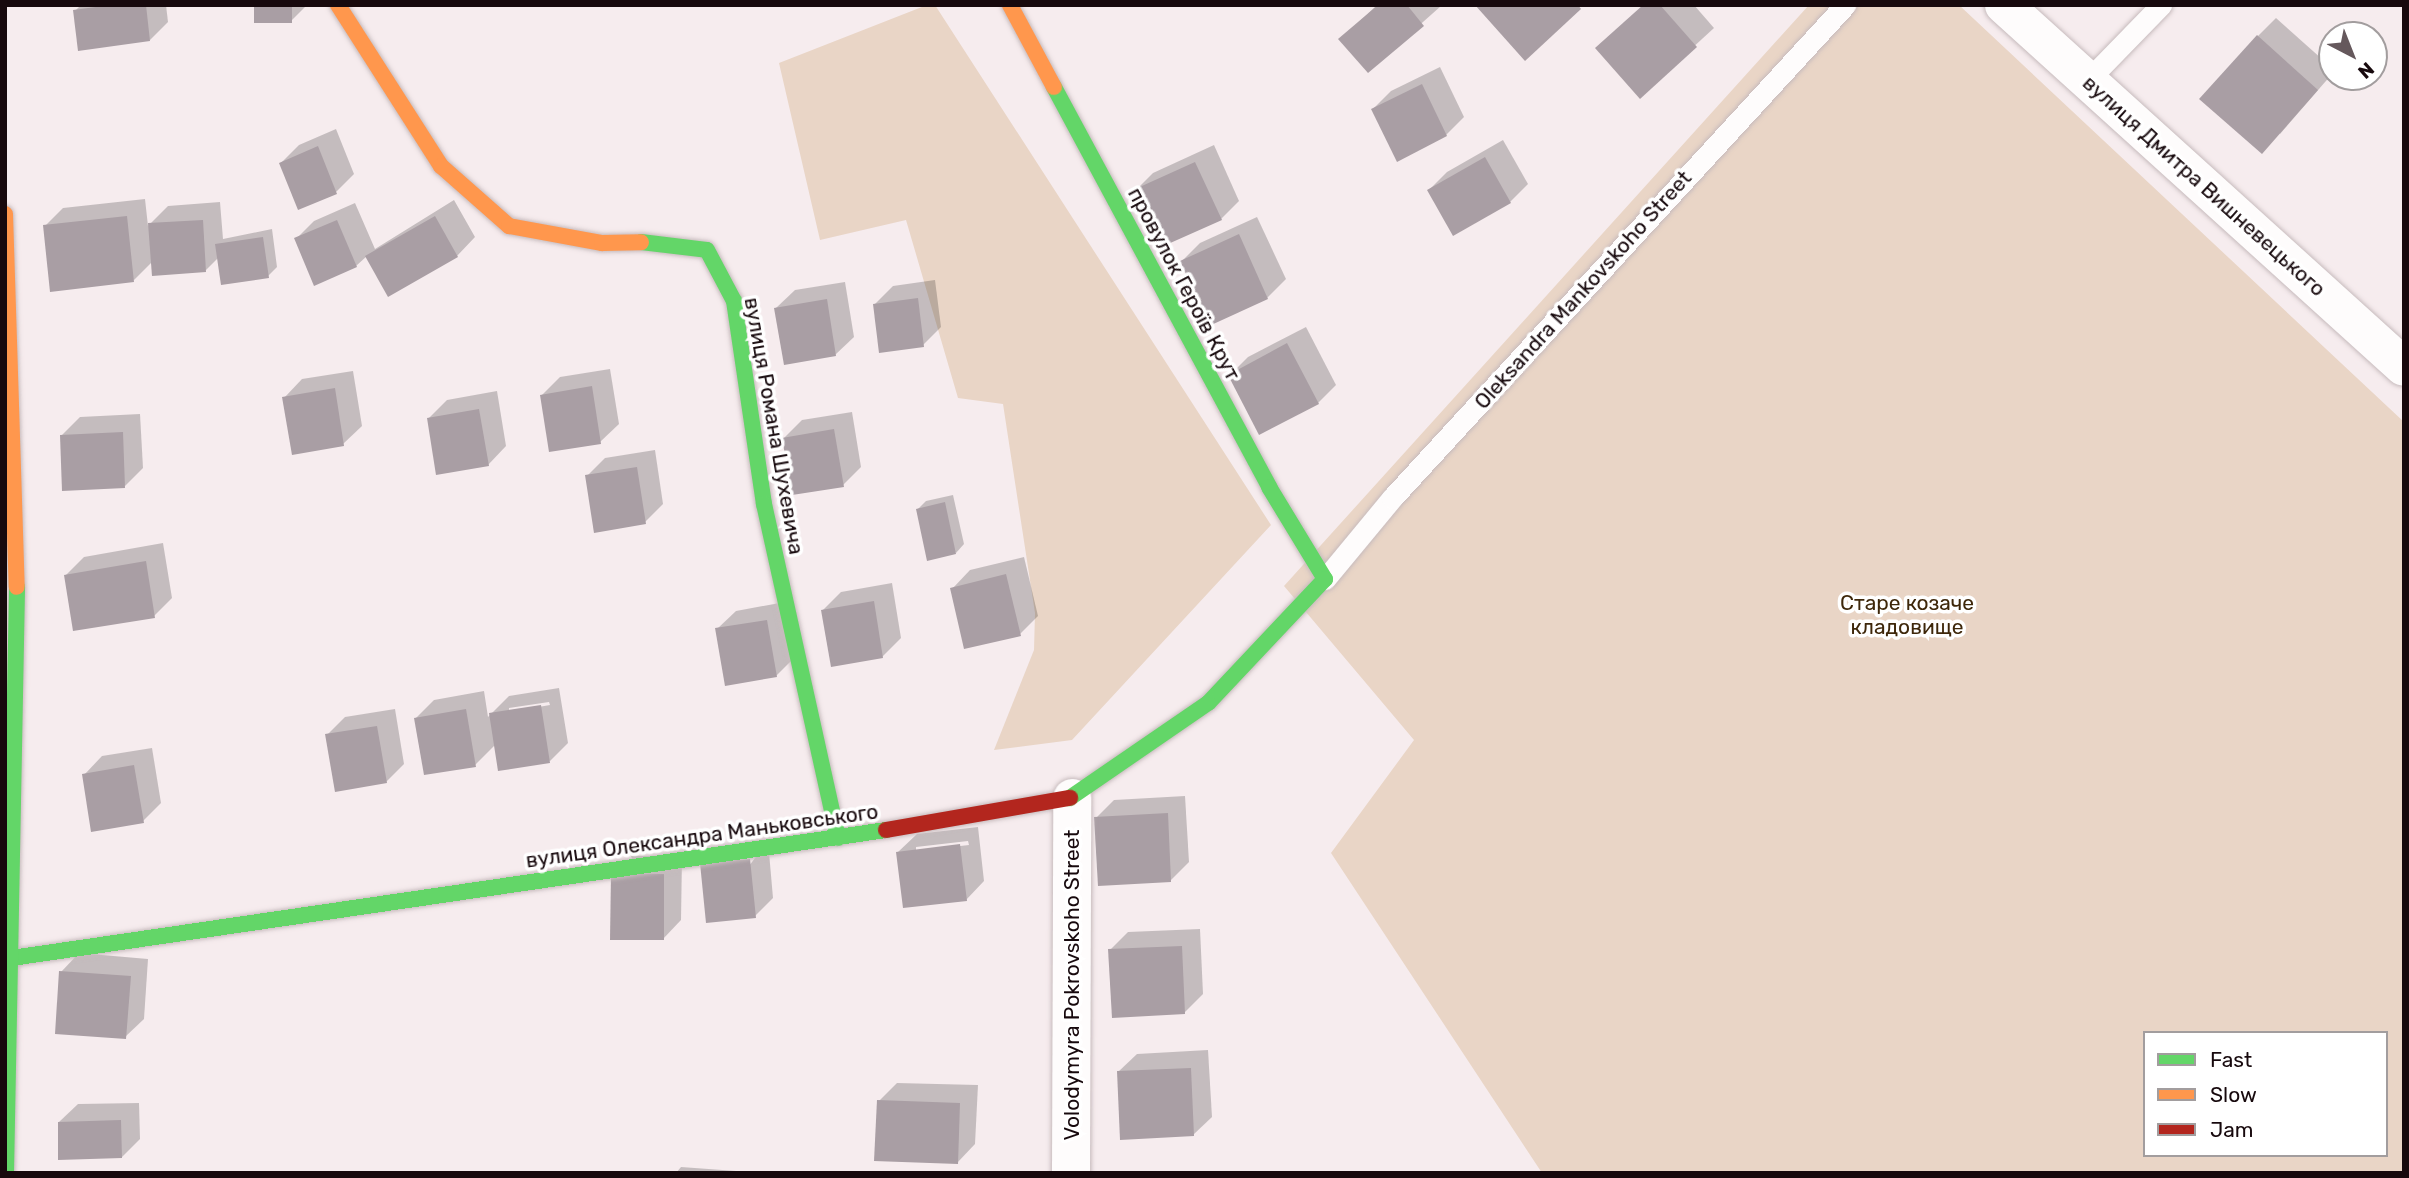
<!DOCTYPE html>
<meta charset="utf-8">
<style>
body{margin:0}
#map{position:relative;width:2409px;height:1178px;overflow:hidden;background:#f6ecee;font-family:Rubik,sans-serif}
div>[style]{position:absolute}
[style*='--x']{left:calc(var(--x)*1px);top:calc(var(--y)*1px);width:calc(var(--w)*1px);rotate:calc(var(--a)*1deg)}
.green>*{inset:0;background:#e9d5c6}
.shadow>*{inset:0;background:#0003}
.building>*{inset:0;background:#a99ea4}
.roads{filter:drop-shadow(0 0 2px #c7bbbd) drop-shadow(0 0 2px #c7bbbd)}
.lane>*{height:21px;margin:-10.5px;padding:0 10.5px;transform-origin:10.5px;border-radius:10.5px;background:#fefcfc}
.street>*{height:38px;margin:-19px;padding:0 19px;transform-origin:19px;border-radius:19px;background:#fefcfc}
.fast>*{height:16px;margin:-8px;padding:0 8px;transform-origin:8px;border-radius:8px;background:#63d668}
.slow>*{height:16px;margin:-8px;padding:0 8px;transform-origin:8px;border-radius:8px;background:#ff974d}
.jam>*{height:16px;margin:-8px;padding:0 8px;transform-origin:8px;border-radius:8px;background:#b3261e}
span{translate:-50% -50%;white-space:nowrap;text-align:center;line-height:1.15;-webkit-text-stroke:7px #fff;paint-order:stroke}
.street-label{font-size:21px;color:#17090d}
.park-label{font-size:21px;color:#3e270a}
.frame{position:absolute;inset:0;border:7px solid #17090d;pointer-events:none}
.legend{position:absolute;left:2143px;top:1031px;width:245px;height:126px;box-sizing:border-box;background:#fff;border:2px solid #a29d9e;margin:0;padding:9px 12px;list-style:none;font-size:21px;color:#17090d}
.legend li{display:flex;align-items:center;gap:14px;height:35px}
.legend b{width:35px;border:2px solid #a29d9e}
.north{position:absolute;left:2318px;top:21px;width:70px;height:70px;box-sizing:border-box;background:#fff;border:2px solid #a29d9e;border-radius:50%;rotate:138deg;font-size:19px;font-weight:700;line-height:28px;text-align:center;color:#17090d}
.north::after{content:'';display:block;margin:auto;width:24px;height:32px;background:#65585c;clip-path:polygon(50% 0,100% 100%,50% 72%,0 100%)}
</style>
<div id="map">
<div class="green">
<i style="clip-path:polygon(927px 5px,935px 5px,1271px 525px,1072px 740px,994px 750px,1034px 650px,1035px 613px,1003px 404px,958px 398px,906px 220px,820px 240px,779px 63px)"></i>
<i style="clip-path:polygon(evenodd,1809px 5px,1959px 5px,2404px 422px,2404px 1173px,1542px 1173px,1331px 853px,1414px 740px,1284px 586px,1809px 5px,2145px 1033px,2386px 1033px,2386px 1155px,2145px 1155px,2145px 1033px)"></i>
</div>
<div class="shadow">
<i style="clip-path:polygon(81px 5px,166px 5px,168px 22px,150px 40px,75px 11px)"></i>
<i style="clip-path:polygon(256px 5px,307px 5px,291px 21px)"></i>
<i style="clip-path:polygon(1377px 5px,1441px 6px,1368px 71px,1341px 39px)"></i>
<i style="clip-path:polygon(1643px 5px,1694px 5px,1714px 28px,1640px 96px)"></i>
<i style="clip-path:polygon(2276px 18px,2332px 68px,2332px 74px,2280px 134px,2258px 36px)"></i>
<i style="clip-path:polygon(1440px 67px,1464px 117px,1446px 135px,1373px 109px,1391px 91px)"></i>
<i style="clip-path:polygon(336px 129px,354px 174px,336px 192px,281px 163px,299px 145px)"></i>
<i style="clip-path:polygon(1503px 140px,1528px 184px,1510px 202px,1429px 190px,1447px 172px)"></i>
<i style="clip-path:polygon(1214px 145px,1239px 201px,1221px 219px,1135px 191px,1153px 173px)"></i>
<i style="clip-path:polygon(145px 199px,148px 226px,168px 206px,220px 202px,223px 239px,272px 229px,277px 267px,268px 276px,219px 257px,206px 270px,153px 261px,134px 280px,45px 226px,63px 208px)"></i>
<i style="clip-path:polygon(454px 200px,475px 237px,457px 256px,367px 256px,356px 266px,296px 239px,314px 221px,355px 203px,375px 249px)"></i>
<i style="clip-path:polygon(1257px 217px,1286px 279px,1267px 298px,1210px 324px,1182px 261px,1200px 243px)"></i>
<i style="clip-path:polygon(935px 280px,941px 327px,923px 345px,875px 304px,893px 286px)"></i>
<i style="clip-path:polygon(845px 282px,854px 337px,835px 355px,776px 308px,795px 290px)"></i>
<i style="clip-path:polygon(1306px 327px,1336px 385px,1318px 403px,1230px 375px,1248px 357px)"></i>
<i style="clip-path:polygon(610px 369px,619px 424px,600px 442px,542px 395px,560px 377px)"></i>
<i style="clip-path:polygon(353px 371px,362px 426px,343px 444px,284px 398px,302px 379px)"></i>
<i style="clip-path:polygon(497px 391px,506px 446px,488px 465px,429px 418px,447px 400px)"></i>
<i style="clip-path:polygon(852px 412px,861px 467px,843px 485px,784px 438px,802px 420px)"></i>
<i style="clip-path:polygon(140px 414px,143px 468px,125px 486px,62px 435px,80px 417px)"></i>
<i style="clip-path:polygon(655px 450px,663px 504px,645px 522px,587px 476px,605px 458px)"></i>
<i style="clip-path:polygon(953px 495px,964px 544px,956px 553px,917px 510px,926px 501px)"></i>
<i style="clip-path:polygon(163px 543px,172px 598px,154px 616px,66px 575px,84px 557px)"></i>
<i style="clip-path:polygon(1024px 557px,1038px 616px,1020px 634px,952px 589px,970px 570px)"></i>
<i style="clip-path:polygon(892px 583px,901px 638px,882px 657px,823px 610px,841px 592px)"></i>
<i style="clip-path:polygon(785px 602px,794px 658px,776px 676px,717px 629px,736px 611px)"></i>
<i style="clip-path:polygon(evenodd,559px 688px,568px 743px,550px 761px,496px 744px,475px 765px,416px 718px,434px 700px,484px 691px,488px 717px,509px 696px,559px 688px,549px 702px,550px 705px,509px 712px,509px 708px,549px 702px)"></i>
<i style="clip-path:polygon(395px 709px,404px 764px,386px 782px,327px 735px,345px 717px)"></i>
<i style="clip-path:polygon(152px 748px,161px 803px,143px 821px,84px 775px,102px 756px)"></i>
<i style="clip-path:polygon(1185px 796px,1189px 862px,1171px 880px,1096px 818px,1114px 800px)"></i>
<i style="clip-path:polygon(evenodd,978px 827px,984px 881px,966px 900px,898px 852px,917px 834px,978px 827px,968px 841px,969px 845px,916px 851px,916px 847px,968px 841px)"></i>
<i style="clip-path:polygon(768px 841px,773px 898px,755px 916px,707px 921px)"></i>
<i style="clip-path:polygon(631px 856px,682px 856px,681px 920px,663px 939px)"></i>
<i style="clip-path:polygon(1200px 929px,1203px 994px,1184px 1013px,1110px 950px,1128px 932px)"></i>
<i style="clip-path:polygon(79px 953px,148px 959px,144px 1019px,125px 1037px,61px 972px)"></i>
<i style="clip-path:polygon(1208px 1050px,1212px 1117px,1193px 1135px,1118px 1072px,1137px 1054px)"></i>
<i style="clip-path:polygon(897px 1083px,978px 1085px,975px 1144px,957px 1163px,879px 1101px)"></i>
<i style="clip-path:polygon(139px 1103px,140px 1139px,122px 1157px,59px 1122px,78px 1104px)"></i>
<i style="clip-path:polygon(681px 1167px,750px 1172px,750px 1173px,676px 1173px)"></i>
</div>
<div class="building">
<i style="clip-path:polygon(111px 5px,146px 5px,150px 41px,78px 51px,73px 10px)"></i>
<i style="clip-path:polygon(254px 5px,292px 5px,292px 23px,254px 23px)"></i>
<i style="clip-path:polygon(1378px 5px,1407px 5px,1424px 26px,1368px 73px,1338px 39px)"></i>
<i style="clip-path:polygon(1475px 5px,1578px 5px,1581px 9px,1525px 61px)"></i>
<i style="clip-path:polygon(1643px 5px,1660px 5px,1697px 47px,1640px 99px,1595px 48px)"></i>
<i style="clip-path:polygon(2257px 35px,2318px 90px,2262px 154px,2199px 99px)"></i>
<i style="clip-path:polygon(1422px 84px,1447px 136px,1397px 162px,1371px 109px)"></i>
<i style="clip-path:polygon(318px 146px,337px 194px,298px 210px,279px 163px)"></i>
<i style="clip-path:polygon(1485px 157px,1511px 203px,1453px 236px,1427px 190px)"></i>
<i style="clip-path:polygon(1195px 162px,1222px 220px,1159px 248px,1133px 190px)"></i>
<i style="clip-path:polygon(127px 216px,134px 282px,50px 292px,43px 225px)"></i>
<i style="clip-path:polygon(435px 216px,458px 257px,388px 297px,365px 256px)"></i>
<i style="clip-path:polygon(203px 220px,206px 272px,152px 276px,148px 223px)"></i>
<i style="clip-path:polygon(337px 220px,357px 267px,314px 286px,294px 238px)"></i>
<i style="clip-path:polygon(1239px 234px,1268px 299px,1209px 326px,1180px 261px)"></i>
<i style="clip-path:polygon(263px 237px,269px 278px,221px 285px,215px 244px)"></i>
<i style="clip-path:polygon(918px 298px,924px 347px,879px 353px,873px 304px)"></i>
<i style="clip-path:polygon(827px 299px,836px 356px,784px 365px,774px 308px)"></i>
<i style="clip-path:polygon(1287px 343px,1319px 404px,1259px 435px,1228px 375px)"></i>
<i style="clip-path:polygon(592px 386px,601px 444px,549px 452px,540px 395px)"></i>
<i style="clip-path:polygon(335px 388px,344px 446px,292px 455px,282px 397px)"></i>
<i style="clip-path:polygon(479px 409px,489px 466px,436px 475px,427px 418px)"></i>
<i style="clip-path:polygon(834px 429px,844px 487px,792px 495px,782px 438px)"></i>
<i style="clip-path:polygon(123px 432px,125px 488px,62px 491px,60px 435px)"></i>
<i style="clip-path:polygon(637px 467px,646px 524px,594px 533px,585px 475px)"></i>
<i style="clip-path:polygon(945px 502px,956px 554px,927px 561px,916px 509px)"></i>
<i style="clip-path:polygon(146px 561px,155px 618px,73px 631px,64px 575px)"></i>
<i style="clip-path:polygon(1006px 574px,1021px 636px,964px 649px,950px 588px)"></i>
<i style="clip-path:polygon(874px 601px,883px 658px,831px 667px,821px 610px)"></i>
<i style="clip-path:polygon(767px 620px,777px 677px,725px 686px,715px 628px)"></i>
<i style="clip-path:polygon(541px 705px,550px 763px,498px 771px,489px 713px)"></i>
<i style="clip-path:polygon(466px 709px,476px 767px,424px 775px,414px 718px)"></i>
<i style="clip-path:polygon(377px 726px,387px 783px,335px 792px,325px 734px)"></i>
<i style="clip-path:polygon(134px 765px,144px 823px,91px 832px,82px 774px)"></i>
<i style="clip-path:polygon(1168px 813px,1171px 882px,1098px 886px,1094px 817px)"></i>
<i style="clip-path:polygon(960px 844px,967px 901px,903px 908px,896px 852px)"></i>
<i style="clip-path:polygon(750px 859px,756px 918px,706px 923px,700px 863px)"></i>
<i style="clip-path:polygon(611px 874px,664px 874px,664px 940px,610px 940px)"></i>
<i style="clip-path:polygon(1182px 946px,1185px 1014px,1112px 1018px,1108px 949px)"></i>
<i style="clip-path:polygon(59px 971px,131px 976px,126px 1039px,55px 1034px)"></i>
<i style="clip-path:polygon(1191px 1068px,1194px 1136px,1120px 1140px,1117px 1071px)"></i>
<i style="clip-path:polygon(877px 1100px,960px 1103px,958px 1164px,874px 1161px)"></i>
<i style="clip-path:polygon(121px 1120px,122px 1158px,58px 1160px,58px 1122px)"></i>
</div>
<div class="roads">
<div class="lane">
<i style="--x:2088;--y:80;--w:105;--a:-45.8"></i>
<i style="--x:1325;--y:579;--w:105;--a:-50.4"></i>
<i style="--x:1392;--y:498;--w:670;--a:-47.42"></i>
</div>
<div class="street">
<i style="--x:2004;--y:5;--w:539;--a:42.15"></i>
<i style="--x:1071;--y:1173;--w:375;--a:-89.8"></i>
</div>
<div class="fast">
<i style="--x:1054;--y:87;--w:454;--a:61.7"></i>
<i style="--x:1269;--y:487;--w:108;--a:58.7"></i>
<i style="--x:1325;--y:579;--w:170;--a:133.3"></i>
<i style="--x:1208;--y:703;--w:168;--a:145.5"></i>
<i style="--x:641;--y:242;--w:66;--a:6.9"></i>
<i style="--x:707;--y:250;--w:58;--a:62.1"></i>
<i style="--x:734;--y:301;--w:205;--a:81.6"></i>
<i style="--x:764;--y:504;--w:342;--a:77.5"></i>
<i style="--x:5;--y:959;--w:890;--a:-8.33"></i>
<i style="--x:6;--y:1173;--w:586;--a:-88.92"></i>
</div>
<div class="slow">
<i style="--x:338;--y:5;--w:191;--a:57.4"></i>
<i style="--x:441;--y:166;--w:91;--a:41.4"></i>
<i style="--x:509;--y:226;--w:95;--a:10.4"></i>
<i style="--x:602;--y:243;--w:39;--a:-1"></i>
<i style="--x:1010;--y:5;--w:93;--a:61.8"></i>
<i style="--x:5;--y:214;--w:373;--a:88.2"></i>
</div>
<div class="jam">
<i style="--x:886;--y:830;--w:187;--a:-9.9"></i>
</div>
</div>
<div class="street-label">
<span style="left:2204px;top:186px;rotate:42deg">вулиця Дмитра Вишневецького</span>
<span style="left:1184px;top:284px;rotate:62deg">провулок Героїв Крут</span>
<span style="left:1583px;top:290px;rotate:-48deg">Oleksandra Mankovskoho Street</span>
<span style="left:774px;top:426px;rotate:80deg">вулиця Романа Шухевича</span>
<span style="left:702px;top:836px;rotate:-8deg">вулиця Олександра Маньковського</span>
<span style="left:1072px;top:985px;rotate:-90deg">Volodymyra Pokrovskoho Street</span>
</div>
<div class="park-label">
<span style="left:1907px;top:615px">Старе козаче<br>кладовище</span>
</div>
<div class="frame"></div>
<ul class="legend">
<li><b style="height:9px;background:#63d668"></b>Fast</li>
<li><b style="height:9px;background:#ff974d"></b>Slow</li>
<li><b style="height:9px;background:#b3261e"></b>Jam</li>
</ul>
<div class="north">N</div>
</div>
